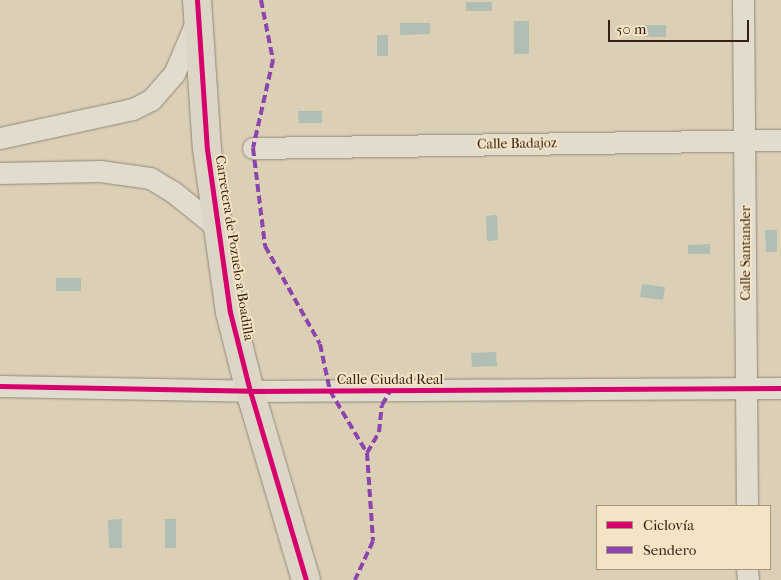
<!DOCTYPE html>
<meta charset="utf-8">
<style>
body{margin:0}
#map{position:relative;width:781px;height:580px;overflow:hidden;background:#dbcfb5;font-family:"IM FELL French Canon",serif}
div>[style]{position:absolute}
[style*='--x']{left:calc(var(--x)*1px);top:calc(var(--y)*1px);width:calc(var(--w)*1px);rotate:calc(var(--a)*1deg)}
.water>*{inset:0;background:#b0beb4}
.roads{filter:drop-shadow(0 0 1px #928878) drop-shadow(0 0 1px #928878)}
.minor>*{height:21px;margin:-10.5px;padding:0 10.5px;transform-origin:10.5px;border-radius:10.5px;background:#e2dcce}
.primary>*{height:28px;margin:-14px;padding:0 14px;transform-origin:14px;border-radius:14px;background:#ddd6c7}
.quiet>*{height:4px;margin-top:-2px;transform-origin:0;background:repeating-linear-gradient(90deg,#8e44ad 0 8px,transparent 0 12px)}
.cycleway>*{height:5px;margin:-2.5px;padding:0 2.5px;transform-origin:2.5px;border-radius:2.5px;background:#d6006c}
span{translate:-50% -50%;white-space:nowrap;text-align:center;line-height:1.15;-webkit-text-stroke:4px #f2e4c4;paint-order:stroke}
.street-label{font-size:14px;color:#371f13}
.legend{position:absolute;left:596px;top:505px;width:175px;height:65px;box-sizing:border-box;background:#f2e4c4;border:1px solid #a7957d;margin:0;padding:6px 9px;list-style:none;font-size:15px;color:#371f13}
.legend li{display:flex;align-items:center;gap:10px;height:25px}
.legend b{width:25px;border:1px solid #a7957d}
.scale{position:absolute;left:608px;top:20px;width:141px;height:22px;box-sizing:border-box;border:2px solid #371f13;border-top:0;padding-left:6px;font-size:15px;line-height:18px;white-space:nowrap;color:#371f13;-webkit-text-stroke:4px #f2e4c4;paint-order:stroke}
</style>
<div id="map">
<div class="water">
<i style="clip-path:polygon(466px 2px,492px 2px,492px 11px,466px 11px)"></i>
<i style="clip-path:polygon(514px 21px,529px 21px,529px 54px,514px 54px)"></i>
<i style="clip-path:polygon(400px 23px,430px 23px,430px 34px,400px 35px)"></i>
<i style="clip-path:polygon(644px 25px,666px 25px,666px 37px,645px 37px)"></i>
<i style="clip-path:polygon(377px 35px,388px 35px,388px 56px,377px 56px)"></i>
<i style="clip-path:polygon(298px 111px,322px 111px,322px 123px,299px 123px)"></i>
<i style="clip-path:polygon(497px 215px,498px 240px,487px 241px,486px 216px)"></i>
<i style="clip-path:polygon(765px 230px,777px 230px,777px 252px,766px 252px)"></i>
<i style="clip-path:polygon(710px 244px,710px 254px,688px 254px,688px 245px)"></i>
<i style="clip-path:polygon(56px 278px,81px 278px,81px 291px,56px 291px)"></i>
<i style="clip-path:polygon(642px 284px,665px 287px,663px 300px,640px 297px)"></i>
<i style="clip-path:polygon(496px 352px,497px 366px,472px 367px,471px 353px)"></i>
<i style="clip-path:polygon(122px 519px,122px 548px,109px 548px,108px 520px)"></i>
<i style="clip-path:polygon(165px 519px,176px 519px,176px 548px,165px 548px)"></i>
</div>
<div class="roads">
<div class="minor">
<i style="--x:743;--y:0;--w:506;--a:89.55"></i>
<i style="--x:0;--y:138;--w:136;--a:-12.3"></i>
<i style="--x:133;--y:109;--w:20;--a:-27"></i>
<i style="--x:151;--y:100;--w:35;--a:-49"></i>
<i style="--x:174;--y:74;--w:59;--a:-66.9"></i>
<i style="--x:253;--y:148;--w:528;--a:-0.87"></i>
<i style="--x:0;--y:173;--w:100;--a:-1.1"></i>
<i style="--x:100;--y:171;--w:50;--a:8"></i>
<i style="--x:150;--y:178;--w:26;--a:31"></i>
<i style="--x:172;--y:191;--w:59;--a:38.8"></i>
<i style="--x:0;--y:386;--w:250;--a:1.1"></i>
<i style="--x:250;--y:391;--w:531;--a:-0.32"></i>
<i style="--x:747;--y:569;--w:11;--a:85"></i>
</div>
<div class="primary">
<i style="--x:197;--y:0;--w:149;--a:86.2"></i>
<i style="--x:207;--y:149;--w:165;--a:82"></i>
<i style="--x:230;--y:312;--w:81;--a:75.8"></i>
<i style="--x:250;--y:391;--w:197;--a:73.5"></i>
</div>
</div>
<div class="quiet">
<i style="--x:261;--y:0;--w:61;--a:78.7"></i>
<i style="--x:273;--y:60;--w:90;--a:102.8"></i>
<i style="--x:253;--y:148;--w:99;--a:83"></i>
<i style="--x:265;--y:246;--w:112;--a:60.7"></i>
<i style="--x:320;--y:344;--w:48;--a:78"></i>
<i style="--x:330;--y:391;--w:72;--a:59.2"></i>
<i style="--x:367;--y:453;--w:88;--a:86.1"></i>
<i style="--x:373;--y:541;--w:43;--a:114.8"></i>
<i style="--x:367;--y:453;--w:24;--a:-60"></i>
<i style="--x:379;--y:432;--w:27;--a:-84"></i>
<i style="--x:382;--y:405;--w:16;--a:-60"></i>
</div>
<div class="cycleway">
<i style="--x:197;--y:0;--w:149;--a:86.2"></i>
<i style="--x:207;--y:149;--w:165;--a:82"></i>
<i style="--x:230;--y:312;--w:81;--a:75.8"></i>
<i style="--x:250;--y:391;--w:197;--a:73.5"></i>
<i style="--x:0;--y:386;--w:250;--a:1.1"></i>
<i style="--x:250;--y:391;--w:531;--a:-0.32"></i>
</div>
<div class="street-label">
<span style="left:517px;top:144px;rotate:-1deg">Calle Badajoz</span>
<span style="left:234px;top:248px;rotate:81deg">Carretera de Pozuelo a Boadilla</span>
<span style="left:746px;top:253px;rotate:-90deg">Calle Santander</span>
<span style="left:390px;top:380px">Calle Ciudad Real</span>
</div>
<ul class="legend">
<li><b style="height:6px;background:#d6006c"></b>Ciclovía</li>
<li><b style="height:6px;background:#8e44ad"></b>Sendero</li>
</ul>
<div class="scale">50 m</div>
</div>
